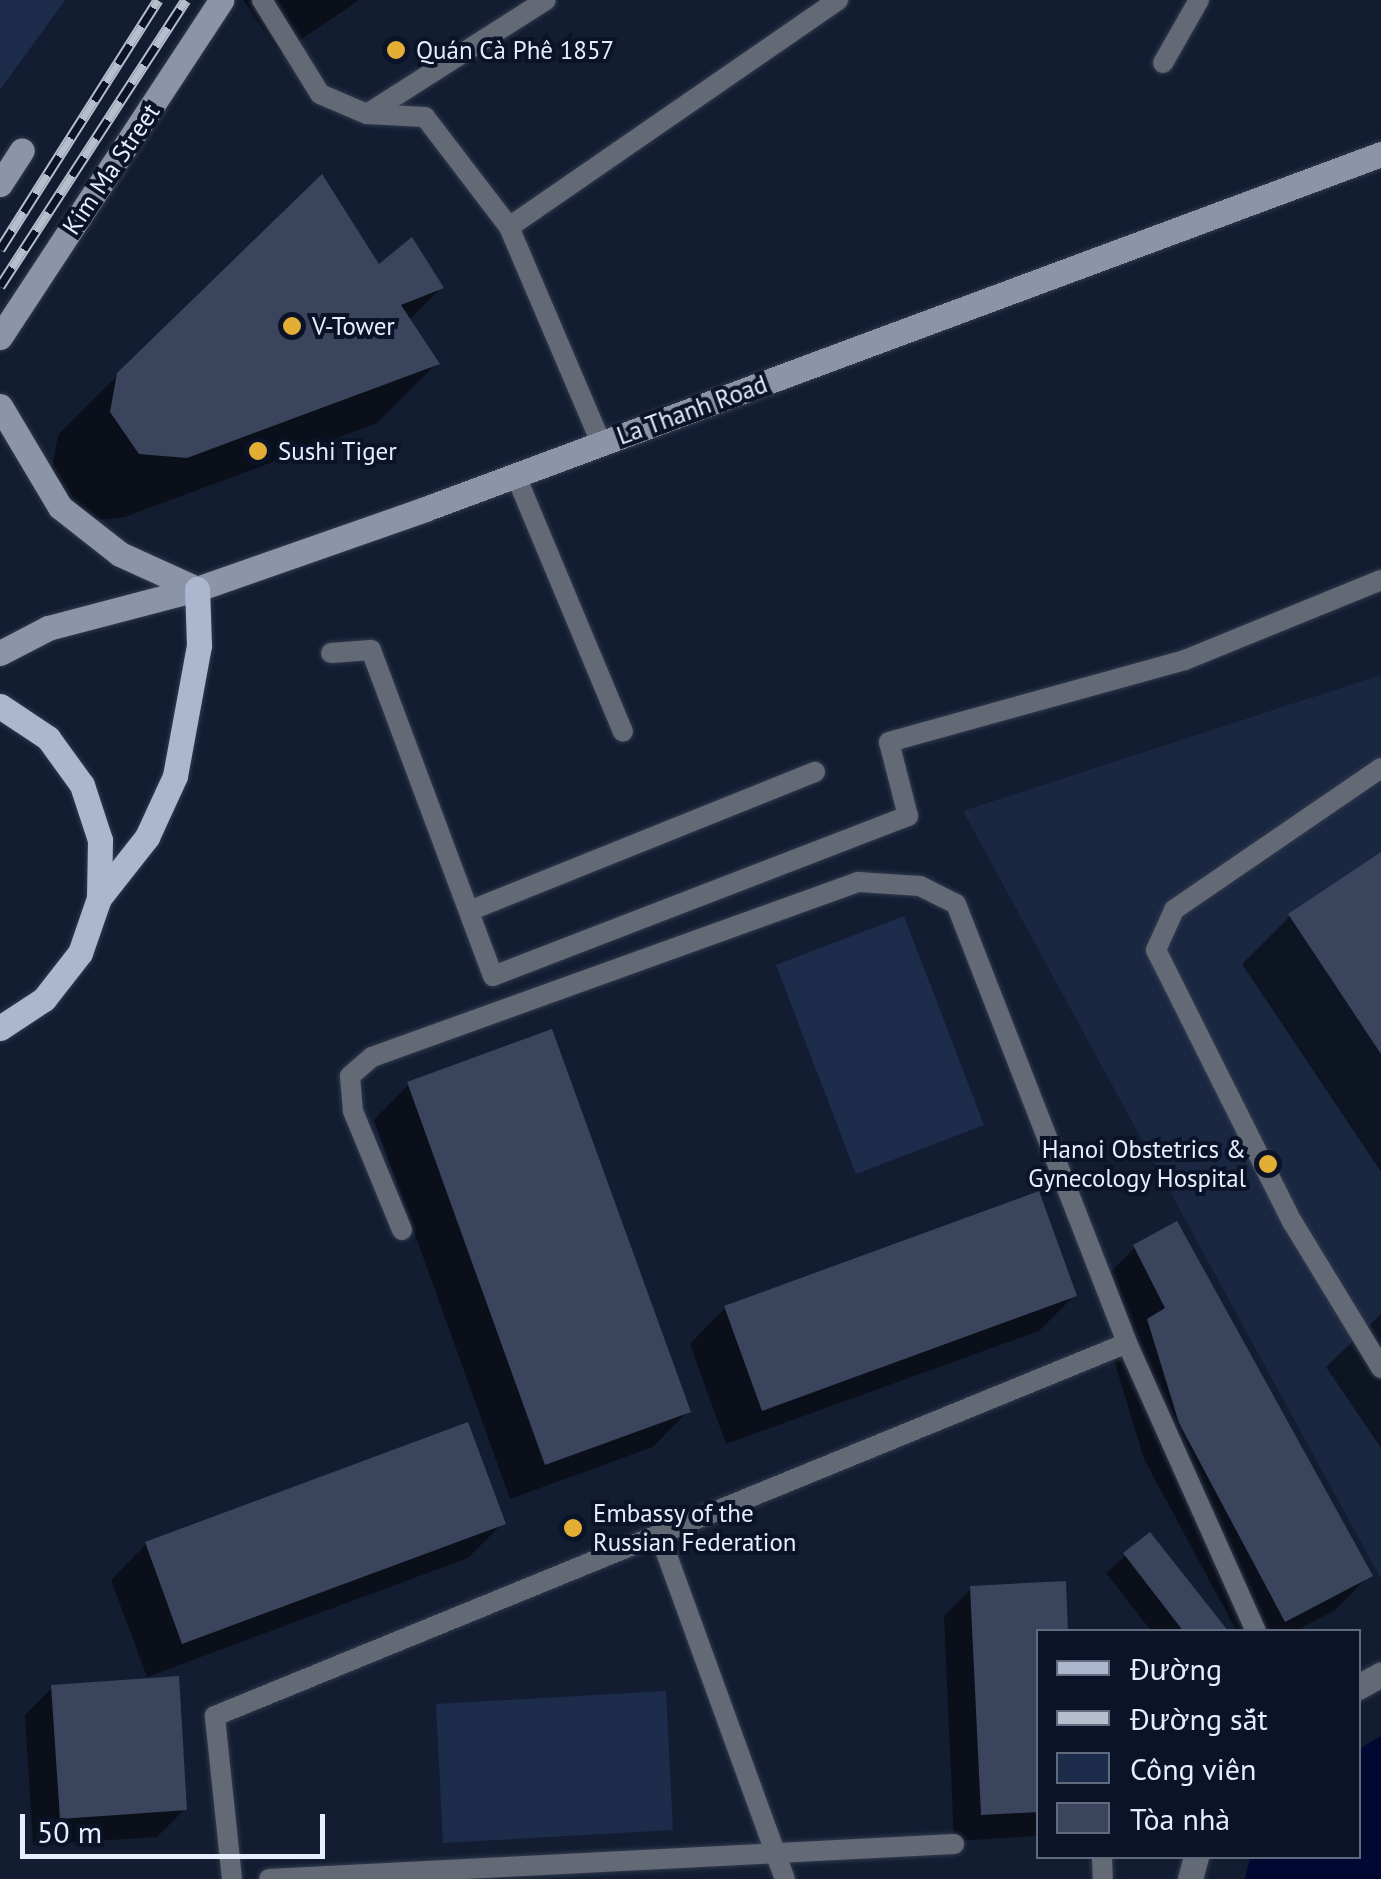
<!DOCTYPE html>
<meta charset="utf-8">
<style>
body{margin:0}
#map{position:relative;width:1381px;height:1879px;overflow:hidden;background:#131d32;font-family:"PT Sans",sans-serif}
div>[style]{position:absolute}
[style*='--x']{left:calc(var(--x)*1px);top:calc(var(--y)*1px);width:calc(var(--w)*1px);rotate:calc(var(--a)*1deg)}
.built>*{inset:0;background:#1a2741}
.green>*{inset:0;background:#1e2c4c}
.water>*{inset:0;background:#010832}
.shadow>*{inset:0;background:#0007}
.building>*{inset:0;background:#3a455d}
.roads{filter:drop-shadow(0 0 2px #313a4e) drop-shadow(0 0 2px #313a4e)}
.service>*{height:20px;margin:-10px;padding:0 10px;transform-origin:10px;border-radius:10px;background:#636975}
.minor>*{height:25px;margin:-12.5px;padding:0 12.5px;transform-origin:12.5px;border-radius:12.5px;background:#636975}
.secondary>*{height:25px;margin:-12.5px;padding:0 12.5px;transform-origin:12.5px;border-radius:12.5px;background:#8b95a7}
.primary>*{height:25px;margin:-12.5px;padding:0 12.5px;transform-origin:12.5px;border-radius:12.5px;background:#aab7cf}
.rail>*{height:11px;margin-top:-5.5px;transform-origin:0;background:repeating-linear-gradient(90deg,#0a1327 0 22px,#b6bece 0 44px);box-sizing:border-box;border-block:2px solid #b6bece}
.dots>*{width:28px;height:28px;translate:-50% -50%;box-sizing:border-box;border:5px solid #0a1327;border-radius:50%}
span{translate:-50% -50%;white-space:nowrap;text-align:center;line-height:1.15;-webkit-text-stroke:8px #0a1327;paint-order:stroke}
.poi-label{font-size:25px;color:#e6eefd}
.left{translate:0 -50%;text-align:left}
.right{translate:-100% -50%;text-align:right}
.street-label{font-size:25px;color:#e6eefd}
.legend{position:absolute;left:1036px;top:1629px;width:325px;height:230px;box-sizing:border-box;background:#0a1327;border:2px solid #626b7d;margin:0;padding:12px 18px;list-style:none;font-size:30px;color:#e6eefd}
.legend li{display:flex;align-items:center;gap:20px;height:50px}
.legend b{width:50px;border:2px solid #626b7d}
.scale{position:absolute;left:20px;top:1814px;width:305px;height:45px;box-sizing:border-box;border:5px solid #e6eefd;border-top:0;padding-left:12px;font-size:30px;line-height:35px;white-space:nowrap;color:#e6eefd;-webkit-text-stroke:8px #0a1327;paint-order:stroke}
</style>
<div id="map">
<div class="built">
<i style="clip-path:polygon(1381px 675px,1381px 1579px,963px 811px)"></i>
</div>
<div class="green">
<i style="clip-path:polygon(0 0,65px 0,0 90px)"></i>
<i style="clip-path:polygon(904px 916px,984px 1125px,856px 1174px,776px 965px)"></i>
<i style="clip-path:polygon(666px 1691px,673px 1830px,443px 1843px,436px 1704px)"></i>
</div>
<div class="water">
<i style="clip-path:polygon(1381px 1736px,1381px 1879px,1245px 1879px,1250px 1857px,1358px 1856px,1359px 1749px)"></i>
</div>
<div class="shadow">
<i style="clip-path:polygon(243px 0,359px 0,280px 54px)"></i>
<i style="clip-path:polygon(378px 267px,441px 288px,408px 321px,437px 363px,377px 423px,125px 517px,98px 520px,64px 501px,51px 474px,58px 435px,119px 374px)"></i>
<i style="clip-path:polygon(1381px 855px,1381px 1172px,1242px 964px,1290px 916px)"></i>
<i style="clip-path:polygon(409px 1084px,688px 1411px,653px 1447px,510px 1499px,374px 1120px)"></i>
<i style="clip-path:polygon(1135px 1247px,1370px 1575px,1335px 1610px,1294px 1632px,1237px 1632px,1144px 1459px,1113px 1357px,1129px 1340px,1100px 1283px)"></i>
<i style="clip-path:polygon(1074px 1296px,1039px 1331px,726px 1444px,690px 1344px,725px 1308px)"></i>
<i style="clip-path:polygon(1381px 1314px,1381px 1448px,1326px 1367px)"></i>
<i style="clip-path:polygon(503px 1523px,468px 1558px,147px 1677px,111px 1580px,146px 1544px)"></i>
<i style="clip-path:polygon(1150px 1535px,1226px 1632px,1152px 1632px,1106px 1573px)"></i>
<i style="clip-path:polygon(971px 1589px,1038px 1632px,1038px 1836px,954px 1841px,944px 1616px)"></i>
<i style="clip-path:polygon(52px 1688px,185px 1809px,157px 1837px,33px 1845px,25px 1715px)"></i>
</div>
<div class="building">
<i style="clip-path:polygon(322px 174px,379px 264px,412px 237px,444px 288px,401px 305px,440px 364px,187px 458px,139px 454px,110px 412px,117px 373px)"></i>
<i style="clip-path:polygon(1381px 852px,1381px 1054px,1288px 914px)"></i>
<i style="clip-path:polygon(552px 1029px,691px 1412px,545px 1465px,407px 1082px)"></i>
<i style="clip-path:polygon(1039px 1191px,1077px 1296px,762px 1411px,724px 1306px)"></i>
<i style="clip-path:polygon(1177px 1221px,1373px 1576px,1285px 1622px,1179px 1423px,1147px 1319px,1165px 1308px,1133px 1245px)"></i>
<i style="clip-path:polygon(468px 1422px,506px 1524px,182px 1644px,145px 1542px)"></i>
<i style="clip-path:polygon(1150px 1532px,1229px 1632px,1184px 1632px,1123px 1553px)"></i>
<i style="clip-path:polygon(1066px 1581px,1068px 1632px,1038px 1632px,1038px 1812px,981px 1815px,970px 1586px)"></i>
<i style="clip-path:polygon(179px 1676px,187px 1810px,60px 1819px,51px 1685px)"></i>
</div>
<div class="roads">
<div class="service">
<i style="--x:262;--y:0;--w:110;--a:58.3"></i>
<i style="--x:320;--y:94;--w:51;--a:23.1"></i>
<i style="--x:367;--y:114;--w:58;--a:3"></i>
<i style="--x:425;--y:117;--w:138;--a:52.6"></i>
<i style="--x:509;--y:227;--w:235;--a:66.9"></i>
<i style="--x:1163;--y:63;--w:73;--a:-60.3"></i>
<i style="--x:367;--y:114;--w:212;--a:-32.5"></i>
<i style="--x:509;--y:227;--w:400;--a:-34.6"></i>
<i style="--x:516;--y:476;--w:277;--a:67.3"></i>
<i style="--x:331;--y:653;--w:40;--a:-4.3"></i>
<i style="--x:371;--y:650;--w:348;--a:69.5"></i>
<i style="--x:493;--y:976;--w:445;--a:-21.1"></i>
<i style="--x:908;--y:816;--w:76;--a:-104.4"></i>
<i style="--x:889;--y:742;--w:307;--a:-15.5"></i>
<i style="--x:1185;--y:660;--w:212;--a:-22.2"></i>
<i style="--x:1381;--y:768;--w:251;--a:145.6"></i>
<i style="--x:1174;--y:910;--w:44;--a:114.2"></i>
<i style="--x:1156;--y:950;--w:305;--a:63.4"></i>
<i style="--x:1293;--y:1223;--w:170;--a:58.7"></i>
<i style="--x:469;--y:911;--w:373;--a:-21.9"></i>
<i style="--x:402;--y:1230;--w:129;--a:-112.4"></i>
<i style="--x:353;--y:1111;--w:35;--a:-95"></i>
<i style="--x:350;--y:1076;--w:29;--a:-41"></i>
<i style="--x:372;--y:1057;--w:517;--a:-19.8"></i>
<i style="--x:858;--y:882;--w:62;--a:3.7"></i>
<i style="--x:920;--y:886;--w:40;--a:26.6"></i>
<i style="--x:956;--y:904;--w:471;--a:68.7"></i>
<i style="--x:1127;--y:1343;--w:316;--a:65.9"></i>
<i style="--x:660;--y:1536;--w:365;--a:70"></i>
<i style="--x:1102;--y:1856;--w:23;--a:88"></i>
<i style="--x:232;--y:1879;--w:164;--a:-96"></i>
<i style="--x:215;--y:1716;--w:985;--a:-22.24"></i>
<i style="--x:269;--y:1879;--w:686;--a:-2.92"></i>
</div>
<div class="minor">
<i style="--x:1358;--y:1687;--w:26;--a:-29"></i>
<i style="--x:1190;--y:1879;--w:24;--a:-75"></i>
</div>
<div class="secondary">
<i style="--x:0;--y:184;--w:40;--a:-57.1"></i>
<i style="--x:0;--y:337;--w:403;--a:-56.7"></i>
<i style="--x:0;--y:406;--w:117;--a:59.3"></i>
<i style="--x:60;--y:507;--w:76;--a:38.1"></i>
<i style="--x:120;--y:554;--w:85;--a:24.4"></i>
<i style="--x:0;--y:653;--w:54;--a:-27.5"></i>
<i style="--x:48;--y:628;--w:154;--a:-14.7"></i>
<i style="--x:197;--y:589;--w:242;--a:-19.3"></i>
<i style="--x:425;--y:509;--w:1020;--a:-20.37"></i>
</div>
<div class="primary">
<i style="--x:0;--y:706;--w:58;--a:33.7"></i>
<i style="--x:48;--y:738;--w:58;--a:54.1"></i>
<i style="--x:82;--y:785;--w:58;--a:71.9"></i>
<i style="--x:100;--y:840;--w:58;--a:91"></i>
<i style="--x:0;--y:1028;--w:53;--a:-33.4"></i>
<i style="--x:44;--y:999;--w:58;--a:-52"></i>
<i style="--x:80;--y:953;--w:58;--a:-70.9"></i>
<i style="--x:99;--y:898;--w:78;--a:-51.8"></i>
<i style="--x:147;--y:837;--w:67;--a:-65.3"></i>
<i style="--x:175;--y:776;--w:133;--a:-79.6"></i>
<i style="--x:199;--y:645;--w:56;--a:-92"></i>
</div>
</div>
<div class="rail">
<i style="--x:0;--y:249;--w:295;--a:-57.6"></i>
<i style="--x:0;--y:286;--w:341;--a:-57"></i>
</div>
<div class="dots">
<i style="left:396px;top:50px;background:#e3ae34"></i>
<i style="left:292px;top:326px;background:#e3ae34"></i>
<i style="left:258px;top:451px;background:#e3ae34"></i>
<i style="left:1268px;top:1164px;background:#e3ae34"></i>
<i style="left:573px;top:1528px;background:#e3ae34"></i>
</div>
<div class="poi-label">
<span class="left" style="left:416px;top:50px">Quán Cà Phê 1857</span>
<span class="left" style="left:312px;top:326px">V-Tower</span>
<span class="left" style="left:278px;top:451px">Sushi Tiger</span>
<span class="right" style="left:1246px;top:1164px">Hanoi Obstetrics &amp;<br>Gynecology Hospital</span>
<span class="left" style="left:593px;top:1528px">Embassy of the<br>Russian Federation</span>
</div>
<div class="street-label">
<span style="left:111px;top:169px;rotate:-56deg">Kim Ma Street</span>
<span style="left:692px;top:410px;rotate:-20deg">La Thanh Road</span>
</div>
<ul class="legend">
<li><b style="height:12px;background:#aab7cf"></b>Đường</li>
<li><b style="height:12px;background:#b6bece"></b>Đường sắt</li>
<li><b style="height:28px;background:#1e2c4c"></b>Công viên</li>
<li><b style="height:28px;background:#3a455d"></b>Tòa nhà</li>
</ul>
<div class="scale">50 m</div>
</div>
